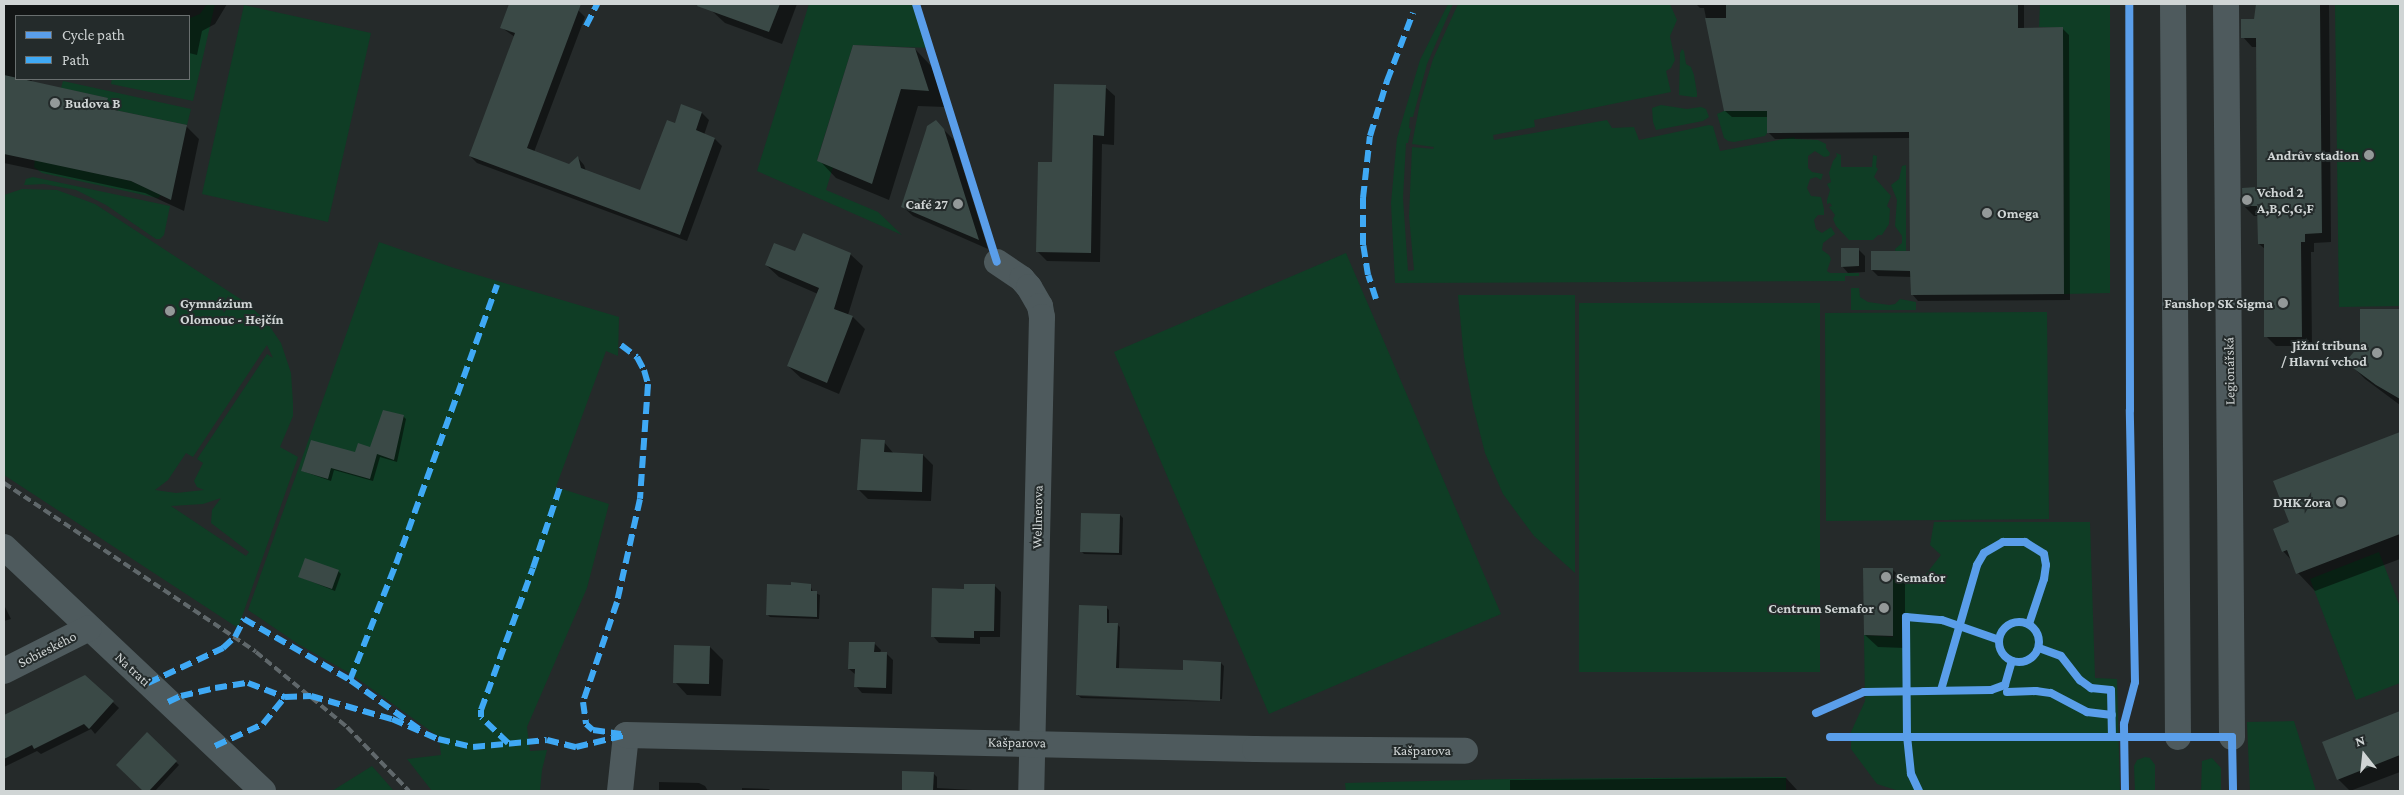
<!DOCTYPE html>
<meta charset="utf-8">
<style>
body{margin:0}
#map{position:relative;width:2404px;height:795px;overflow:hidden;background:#252a2a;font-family:"Crimson Pro",serif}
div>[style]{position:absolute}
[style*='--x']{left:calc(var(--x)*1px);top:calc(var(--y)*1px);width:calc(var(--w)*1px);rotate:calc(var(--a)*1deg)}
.green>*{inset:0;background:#0f3d25}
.shadow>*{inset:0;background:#0007}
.building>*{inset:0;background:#3a4946}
.street>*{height:26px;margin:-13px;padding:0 13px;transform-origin:13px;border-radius:13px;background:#4e5a5d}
.rail>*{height:4px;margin-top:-2px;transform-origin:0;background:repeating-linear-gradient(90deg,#60686b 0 8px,transparent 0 12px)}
.quiet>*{height:6px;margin-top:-3px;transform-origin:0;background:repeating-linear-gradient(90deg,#3fa9f5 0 12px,transparent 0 18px)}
.cycleway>*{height:8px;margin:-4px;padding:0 4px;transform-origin:4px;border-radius:4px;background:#5a9eea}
.cycleway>.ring{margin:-4px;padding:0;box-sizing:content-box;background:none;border:8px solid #5a9eea;border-radius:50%}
.dots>*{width:14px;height:14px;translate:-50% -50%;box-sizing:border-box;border:2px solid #242b2b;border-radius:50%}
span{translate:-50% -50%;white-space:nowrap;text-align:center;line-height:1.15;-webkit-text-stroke:4px #242b2b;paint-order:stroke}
.poi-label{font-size:14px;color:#d0d5d5;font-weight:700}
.left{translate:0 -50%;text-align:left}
.right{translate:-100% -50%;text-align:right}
.street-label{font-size:14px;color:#d0d5d5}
.frame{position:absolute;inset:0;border:5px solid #d0d5d5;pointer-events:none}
.legend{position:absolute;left:15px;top:15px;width:175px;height:65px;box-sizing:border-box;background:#242b2b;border:1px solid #696f6f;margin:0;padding:6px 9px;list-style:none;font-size:15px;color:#d0d5d5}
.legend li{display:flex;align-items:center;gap:10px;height:25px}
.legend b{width:25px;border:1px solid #696f6f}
.north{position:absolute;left:2339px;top:730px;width:50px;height:50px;-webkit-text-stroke:4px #242b2b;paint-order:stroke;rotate:344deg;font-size:14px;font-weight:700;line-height:20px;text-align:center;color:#d0d5d5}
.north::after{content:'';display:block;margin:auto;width:18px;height:22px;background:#d0d5d5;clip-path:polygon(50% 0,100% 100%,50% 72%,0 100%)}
</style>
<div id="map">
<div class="green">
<i style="clip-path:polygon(207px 4px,215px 4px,193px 101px,111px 84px,112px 79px,189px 79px,190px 18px,200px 14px)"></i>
<i style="clip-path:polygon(809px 4px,915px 4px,931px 48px,853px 45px,817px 160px,833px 167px,826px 190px,878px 212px,902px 235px,757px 171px)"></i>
<i style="clip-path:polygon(1448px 4px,1453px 4px,1427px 64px,1413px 117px,1410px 117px,1409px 128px,1411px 129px,1408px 143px,1406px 143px,1403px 198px,1408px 271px,1414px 270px,1409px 216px,1412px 147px,1433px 149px,1434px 147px,1412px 144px,1420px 103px,1433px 59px,1458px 4px,1670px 4px,1677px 20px,1670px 36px,1675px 60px,1671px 68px,1666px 71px,1671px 92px,1534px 120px,1535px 127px,1493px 135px,1494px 140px,1607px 120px,1612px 128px,1634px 127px,1639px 140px,1709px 125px,1713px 126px,1720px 151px,1794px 137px,1795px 139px,1818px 140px,1826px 144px,1826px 148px,1830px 153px,1829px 156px,1824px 157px,1815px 151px,1808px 156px,1808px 168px,1812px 172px,1823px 174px,1821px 180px,1816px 177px,1810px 179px,1807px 188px,1811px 196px,1821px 197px,1824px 209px,1824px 215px,1818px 215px,1814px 220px,1816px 229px,1822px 233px,1831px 227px,1835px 234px,1823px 243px,1822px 250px,1829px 255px,1831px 259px,1827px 271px,1830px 273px,1859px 273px,1859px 276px,1845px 276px,1845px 281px,1395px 283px,1391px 203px,1397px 138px,1420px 60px)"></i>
<i style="clip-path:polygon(2040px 4px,2110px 4px,2110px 293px,2064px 294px,2063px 28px,2039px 27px)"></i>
<i style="clip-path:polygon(2335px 4px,2400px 4px,2400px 306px,2339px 307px)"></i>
<i style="clip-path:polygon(244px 5px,371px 33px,328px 222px,202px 194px)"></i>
<i style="clip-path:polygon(1682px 49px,1684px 51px,1686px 64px,1691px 67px,1694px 75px,1697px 93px,1697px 97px,1693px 97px,1679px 95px,1680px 53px)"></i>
<i style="clip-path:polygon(63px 81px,191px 109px,187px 125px,105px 108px,107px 98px,61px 88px)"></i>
<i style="clip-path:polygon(1661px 105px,1687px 109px,1701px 107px,1706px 109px,1709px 117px,1703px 121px,1656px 130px,1653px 122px,1652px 108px)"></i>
<i style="clip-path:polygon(1724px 111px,1767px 111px,1767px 133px,1765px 136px,1734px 142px,1728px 141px,1724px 138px,1717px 114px)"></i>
<i style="clip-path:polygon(1836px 153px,1841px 155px,1841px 167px,1872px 167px,1873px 155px,1877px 156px,1876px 167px,1878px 169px,1874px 177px,1891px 196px,1887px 206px,1890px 209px,1889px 224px,1882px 235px,1878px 235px,1873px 240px,1849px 240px,1836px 226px,1833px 219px,1835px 215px,1829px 207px,1832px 206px,1830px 203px,1827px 204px,1827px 200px,1830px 190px,1827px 184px,1831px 182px,1829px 173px,1833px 161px,1837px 156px)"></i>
<i style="clip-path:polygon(35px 160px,131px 181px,161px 195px,158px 198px,42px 173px,34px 167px)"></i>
<i style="clip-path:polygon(1906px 165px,1906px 269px,1897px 261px,1895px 249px,1902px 243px,1902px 236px,1895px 226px,1897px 200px,1891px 185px,1899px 179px,1902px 166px)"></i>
<i style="clip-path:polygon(33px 177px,170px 206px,164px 235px,160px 239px,156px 239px,106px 205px,76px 190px,44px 184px,24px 185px,26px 179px)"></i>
<i style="clip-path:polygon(evenodd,22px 189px,57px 190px,95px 204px,248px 304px,266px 321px,281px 343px,291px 373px,293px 403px,293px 416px,280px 447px,298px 457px,238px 628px,4px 475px,4px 195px,22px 189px,267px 345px,273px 358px,267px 354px,197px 459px,203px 463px,194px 481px,197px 487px,204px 490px,176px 493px,155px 490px,168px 480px,186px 453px,193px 457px,267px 345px,22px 189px,221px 498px,212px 510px,211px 523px,249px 552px,246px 556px,171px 506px,203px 504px,221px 498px)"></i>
<i style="clip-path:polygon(379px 242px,454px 268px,619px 317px,618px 356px,606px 351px,556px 487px,609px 504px,587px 588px,527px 727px,530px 751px,547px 750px,542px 770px,540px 791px,432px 791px,407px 759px,441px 755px,439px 737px,351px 674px,298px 644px,248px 610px)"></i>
<i style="clip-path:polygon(1346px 253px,1501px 614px,1269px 714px,1114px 352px)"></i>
<i style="clip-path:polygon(1851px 288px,1859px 288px,1860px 297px,1868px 302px,1889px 305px,1895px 304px,1900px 299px,1916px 302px,1916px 310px,1851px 310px)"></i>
<i style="clip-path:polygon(1458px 295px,1575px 295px,1575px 573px,1534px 536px,1503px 494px,1485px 453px,1473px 406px,1464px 358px)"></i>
<i style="clip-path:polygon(1579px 303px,1820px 303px,1820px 672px,1579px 672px)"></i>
<i style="clip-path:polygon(2047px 312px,2049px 519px,1826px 521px,1825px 313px)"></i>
<i style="clip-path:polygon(1934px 522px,2090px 522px,2095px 678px,2117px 679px,2120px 791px,1899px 791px,1877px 784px,1851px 749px,1851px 732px,1865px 701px,1864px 635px,1893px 637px,1892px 580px,1908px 574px,1919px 583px,1941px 555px,1930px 545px)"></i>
<i style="clip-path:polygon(2379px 552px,2400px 607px,2400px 683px,2356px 700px,2310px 579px)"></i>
<i style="clip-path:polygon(2294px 721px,2316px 791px,2250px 791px,2247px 722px)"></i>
<i style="clip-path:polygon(2145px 757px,2150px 758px,2155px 765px,2155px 791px,2135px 791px,2134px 766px,2137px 760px)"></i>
<i style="clip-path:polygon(2212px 758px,2221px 768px,2221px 791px,2201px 791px,2202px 761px)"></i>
<i style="clip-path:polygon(372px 766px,394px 791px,332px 791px)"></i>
<i style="clip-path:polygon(1786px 777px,1786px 791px,1346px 791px,1345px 783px,1509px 779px)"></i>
</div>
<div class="shadow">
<i style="clip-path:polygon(4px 4px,227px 4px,215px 24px,202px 31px,197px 55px,189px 53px,189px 16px,16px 16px,16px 79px,32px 79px,31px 83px,107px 99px,119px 112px,187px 127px,199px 139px,184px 211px,145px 193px,4px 163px)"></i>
<i style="clip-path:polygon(511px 4px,579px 4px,577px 9px,585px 17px,534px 152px,569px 165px,578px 158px,584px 165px,586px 171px,641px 192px,676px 124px,682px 106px,702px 113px,709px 120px,704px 135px,715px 139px,722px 146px,687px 241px,477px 163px,470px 156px,515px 37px,502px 28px)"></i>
<i style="clip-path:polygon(714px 4px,797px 4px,782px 44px,725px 23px,712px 11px)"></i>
<i style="clip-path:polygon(986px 4px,1022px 4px,1022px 5px)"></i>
<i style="clip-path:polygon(1696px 4px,2024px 4px,2024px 29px,2062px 28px,2069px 35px,2070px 300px,1918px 301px,1912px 294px,1912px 277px,1878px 276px,1872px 270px,1912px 252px,1911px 138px,1775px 139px,1768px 132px,1768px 117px,1732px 117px,1725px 111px,1704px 8px,1700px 8px)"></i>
<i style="clip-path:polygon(2257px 4px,2329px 4px,2331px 242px,2314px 243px,2314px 252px,2311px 252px,2312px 346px,2276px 346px,2266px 336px,2265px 249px,2259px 244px,2259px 216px,2254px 216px,2244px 206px,2259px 189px,2257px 47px,2252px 47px,2243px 37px,2255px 20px)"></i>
<i style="clip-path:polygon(915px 49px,932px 67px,945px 107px,918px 106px,889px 200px,836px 178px,819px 160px)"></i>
<i style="clip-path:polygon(1105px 87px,1115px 96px,1114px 145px,1102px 144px,1100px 262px,1047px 261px,1037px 251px,1053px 164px)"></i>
<i style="clip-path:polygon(936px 122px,954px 140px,988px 249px,913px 216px,903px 207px)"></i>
<i style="clip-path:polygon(1858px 249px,1865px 256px,1865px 272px,1848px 273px,1842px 266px)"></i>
<i style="clip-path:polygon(795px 253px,850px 254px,863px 266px,848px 315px,853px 317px,865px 329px,839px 394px,801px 378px,788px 366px,818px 294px,779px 277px,766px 265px)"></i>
<i style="clip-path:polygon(2361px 310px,2400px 310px,2400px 405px,2365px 379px,2347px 361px,2361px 346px)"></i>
<i style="clip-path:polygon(403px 416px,406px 419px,397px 462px,380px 457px,373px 481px,334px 470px,331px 481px,302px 471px,371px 448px)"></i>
<i style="clip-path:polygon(2400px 434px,2400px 559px,2315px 591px,2298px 573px,2293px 562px,2283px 551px,2290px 523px,2275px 482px)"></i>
<i style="clip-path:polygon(884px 442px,894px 454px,923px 455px,933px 465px,931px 501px,868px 499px,858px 489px)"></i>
<i style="clip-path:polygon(1120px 515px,1123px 518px,1122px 555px,1084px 554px,1081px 551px)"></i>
<i style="clip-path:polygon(1892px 569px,1905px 582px,1905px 648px,1878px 647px,1865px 635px)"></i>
<i style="clip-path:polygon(338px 571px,341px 574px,335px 591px,300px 577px)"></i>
<i style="clip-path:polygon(768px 585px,810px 585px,813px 592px,820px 595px,819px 619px,770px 617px,767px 614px)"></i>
<i style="clip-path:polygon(994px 585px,1001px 592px,1000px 637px,980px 637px,980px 644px,939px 643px,933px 636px)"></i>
<i style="clip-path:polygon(4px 605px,11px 619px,4px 621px)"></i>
<i style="clip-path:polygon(1106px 607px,1109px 610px,1109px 624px,1117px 624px,1120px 627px,1119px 670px,1184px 672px,1221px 663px,1224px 666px,1222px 699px,1079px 694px,1079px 696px,1078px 695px)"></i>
<i style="clip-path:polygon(874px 643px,881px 650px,880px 653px,886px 653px,893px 660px,892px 694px,862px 693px,856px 686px,856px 675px,849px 669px)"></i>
<i style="clip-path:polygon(710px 647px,723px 660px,721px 696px,687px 695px,675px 682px)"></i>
<i style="clip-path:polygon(85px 676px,119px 708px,95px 734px,91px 729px,41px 754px,37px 751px,4px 767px,4px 717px)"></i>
<i style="clip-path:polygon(1079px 696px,1222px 702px,1081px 698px)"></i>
<i style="clip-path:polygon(2400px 713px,2400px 772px,2350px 791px,2338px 779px,2324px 743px)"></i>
<i style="clip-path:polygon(147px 734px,179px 765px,155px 791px,145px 791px,117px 765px)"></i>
<i style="clip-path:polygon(904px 773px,933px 773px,937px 777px,937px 788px,991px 791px,903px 791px)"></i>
<i style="clip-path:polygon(1786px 778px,1798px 791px,1510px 791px,1510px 780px)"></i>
<i style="clip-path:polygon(659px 782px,699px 783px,705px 786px,708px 791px,659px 791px)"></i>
<i style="clip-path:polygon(742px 788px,769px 789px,771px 791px,742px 791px)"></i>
<i style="clip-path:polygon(827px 790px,866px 791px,827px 791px)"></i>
</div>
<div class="building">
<i style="clip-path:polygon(509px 4px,581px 4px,527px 148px,569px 164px,578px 156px,581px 168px,640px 190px,667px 120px,675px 123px,681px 104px,702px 112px,696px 130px,715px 138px,680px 235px,469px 156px,515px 33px,500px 28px)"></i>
<i style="clip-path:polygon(698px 4px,780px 4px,769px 32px,697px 6px)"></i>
<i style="clip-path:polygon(1726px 4px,2018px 4px,2018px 28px,2063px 27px,2064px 294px,1911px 295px,1910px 271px,1871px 270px,1871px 251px,1910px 251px,1909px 132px,1767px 133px,1767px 111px,1724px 111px,1705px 18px,1726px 18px)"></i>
<i style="clip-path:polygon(2256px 4px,2320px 4px,2322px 233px,2305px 234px,2305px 242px,2301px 242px,2302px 337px,2264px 337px,2264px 244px,2258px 244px,2257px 206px,2243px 206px,2242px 188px,2257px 187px,2256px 38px,2241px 38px,2241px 19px,2254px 19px)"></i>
<i style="clip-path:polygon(853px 45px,915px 48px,929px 91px,901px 89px,872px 184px,817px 161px)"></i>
<i style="clip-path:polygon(4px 75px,108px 98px,105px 108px,187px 125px,171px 200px,131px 181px,4px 154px)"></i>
<i style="clip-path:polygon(1054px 84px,1106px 85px,1104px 136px,1093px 135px,1091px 253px,1036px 252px,1038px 162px,1052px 162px)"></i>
<i style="clip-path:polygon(936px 120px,944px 129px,979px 240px,901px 207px,926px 130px,927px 126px)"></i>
<i style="clip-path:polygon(803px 233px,851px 253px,834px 309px,853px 316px,827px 383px,787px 366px,819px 288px,765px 265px,774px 243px,795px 251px)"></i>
<i style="clip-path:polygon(1841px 248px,1859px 248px,1859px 266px,1841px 267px)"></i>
<i style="clip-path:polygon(2360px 309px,2400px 309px,2400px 399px,2376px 385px,2345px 362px,2360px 345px)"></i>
<i style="clip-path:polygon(383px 410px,404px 415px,394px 460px,377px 454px,370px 479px,331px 468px,328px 479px,301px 471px,311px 440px,355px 452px,358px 443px,370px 447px)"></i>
<i style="clip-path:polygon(2400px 432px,2400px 534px,2296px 574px,2287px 550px,2282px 552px,2273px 529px,2289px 522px,2273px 481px)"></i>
<i style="clip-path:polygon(861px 439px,885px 440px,884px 452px,923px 454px,922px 492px,857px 490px)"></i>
<i style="clip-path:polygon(1081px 513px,1120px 514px,1119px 553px,1080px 552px)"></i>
<i style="clip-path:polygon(305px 558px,339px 570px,332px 589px,298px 577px)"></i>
<i style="clip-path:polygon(1863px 568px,1893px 568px,1893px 636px,1864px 635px)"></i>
<i style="clip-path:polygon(791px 582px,811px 584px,811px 591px,817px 591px,817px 617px,766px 615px,767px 584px,791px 585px)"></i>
<i style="clip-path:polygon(964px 584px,995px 584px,994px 631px,974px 631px,974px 638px,931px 637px,932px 588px,964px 589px)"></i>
<i style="clip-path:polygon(1079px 605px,1107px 606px,1107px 623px,1118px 623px,1116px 668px,1183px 670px,1183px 660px,1221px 662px,1220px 701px,1076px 695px)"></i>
<i style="clip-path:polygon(849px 642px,875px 642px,874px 652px,887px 652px,886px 688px,854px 687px,855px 669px,848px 669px)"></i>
<i style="clip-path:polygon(674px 645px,710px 646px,709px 684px,673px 683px)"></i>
<i style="clip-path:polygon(85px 675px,114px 701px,89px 729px,84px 724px,34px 749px,32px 745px,4px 759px,4px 715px)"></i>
<i style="clip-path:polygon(2400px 711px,2400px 755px,2337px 780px,2322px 742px)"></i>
<i style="clip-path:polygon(147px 732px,177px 761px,149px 791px,143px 791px,116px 765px)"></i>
<i style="clip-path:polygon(902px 771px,934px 772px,933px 791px,902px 791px)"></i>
</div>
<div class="street">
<i style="--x:2173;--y:4;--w:733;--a:89.61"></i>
<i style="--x:2226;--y:4;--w:733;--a:89.53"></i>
<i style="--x:997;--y:262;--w:30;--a:34"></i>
<i style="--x:1022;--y:279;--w:11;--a:49"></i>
<i style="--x:1029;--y:287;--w:22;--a:60"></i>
<i style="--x:1040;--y:306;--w:11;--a:80"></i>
<i style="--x:1042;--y:317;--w:474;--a:91.3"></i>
<i style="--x:4;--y:547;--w:356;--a:43.3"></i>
<i style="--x:4;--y:671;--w:95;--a:-26.8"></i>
<i style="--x:620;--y:791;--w:56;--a:-83.9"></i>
<i style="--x:626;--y:735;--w:629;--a:1.28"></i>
<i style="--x:1255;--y:749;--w:210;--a:0.5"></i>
</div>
<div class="rail">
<i style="--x:4;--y:483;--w:303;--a:33.8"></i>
<i style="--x:256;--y:652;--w:118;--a:39.5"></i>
<i style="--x:347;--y:727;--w:89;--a:45.9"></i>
</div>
<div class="quiet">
<i style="--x:586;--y:26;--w:25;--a:-63"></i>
<i style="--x:1376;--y:299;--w:25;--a:-108"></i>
<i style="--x:1368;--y:275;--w:30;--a:-99"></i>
<i style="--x:1363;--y:245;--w:47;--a:-90"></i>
<i style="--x:1363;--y:198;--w:62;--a:-83.6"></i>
<i style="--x:1370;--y:136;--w:58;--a:-72.8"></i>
<i style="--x:1387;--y:81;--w:73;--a:-69.1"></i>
<i style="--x:621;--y:345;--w:20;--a:37"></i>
<i style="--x:637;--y:357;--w:15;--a:62"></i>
<i style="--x:644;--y:370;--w:15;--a:74"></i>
<i style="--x:648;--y:384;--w:115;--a:94"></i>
<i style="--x:640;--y:499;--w:106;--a:102.6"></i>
<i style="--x:617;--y:602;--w:106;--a:108.8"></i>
<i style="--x:583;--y:702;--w:22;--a:82"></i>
<i style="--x:586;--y:724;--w:9;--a:41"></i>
<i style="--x:593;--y:730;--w:28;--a:8"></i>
<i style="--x:148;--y:683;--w:83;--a:-25"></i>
<i style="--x:223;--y:648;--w:16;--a:-43"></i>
<i style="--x:235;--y:637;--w:20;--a:-63"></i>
<i style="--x:244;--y:619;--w:122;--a:29.9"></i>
<i style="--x:168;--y:702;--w:14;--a:-25"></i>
<i style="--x:181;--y:696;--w:35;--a:-13"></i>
<i style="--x:215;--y:688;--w:33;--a:-9"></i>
<i style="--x:248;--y:683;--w:40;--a:21"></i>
<i style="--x:285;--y:697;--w:26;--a:-2"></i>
<i style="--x:311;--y:696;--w:84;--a:15.9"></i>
<i style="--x:392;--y:719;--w:50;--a:23.5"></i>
<i style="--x:438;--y:739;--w:36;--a:13"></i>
<i style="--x:473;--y:747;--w:74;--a:-5.4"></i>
<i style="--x:547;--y:740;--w:30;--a:14"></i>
<i style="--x:576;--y:747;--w:51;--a:-13.5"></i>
<i style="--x:419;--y:729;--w:85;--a:-144.6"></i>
<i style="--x:350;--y:680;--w:125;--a:-68.4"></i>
<i style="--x:396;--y:564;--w:297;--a:-70.1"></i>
<i style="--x:508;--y:743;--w:37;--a:-136"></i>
<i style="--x:481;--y:717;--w:7;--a:-90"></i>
<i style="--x:481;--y:710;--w:151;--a:-69.9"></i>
<i style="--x:533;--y:568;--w:85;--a:-71.6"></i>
<i style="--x:215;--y:746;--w:53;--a:-24.6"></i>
<i style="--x:263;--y:724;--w:35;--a:-51"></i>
</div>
<div class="cycleway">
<i style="--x:916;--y:4;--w:270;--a:72.6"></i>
<i class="ring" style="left:1999px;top:622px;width:32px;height:32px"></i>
<i style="--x:2039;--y:648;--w:23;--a:20"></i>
<i style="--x:2061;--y:656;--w:31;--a:52"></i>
<i style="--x:2080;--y:680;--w:14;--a:36"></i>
<i style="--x:2091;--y:688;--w:20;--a:6"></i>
<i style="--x:2111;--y:690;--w:47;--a:88.8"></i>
<i style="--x:1941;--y:690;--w:130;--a:-73.9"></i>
<i style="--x:1977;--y:565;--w:14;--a:-60"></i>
<i style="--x:1984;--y:553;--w:22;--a:-30"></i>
<i style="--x:2003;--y:542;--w:22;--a:0"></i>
<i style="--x:2025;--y:542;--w:22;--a:32"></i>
<i style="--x:2044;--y:554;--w:11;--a:80"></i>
<i style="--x:2046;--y:565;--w:14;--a:98"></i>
<i style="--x:2044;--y:579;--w:47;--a:108.4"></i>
<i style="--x:2007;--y:692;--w:29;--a:-2"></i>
<i style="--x:2036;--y:691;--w:15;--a:8"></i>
<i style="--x:2051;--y:693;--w:41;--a:27.8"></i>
<i style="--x:2087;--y:712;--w:25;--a:7"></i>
<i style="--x:1816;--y:713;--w:52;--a:-23.6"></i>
<i style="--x:1864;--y:692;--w:127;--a:-0.9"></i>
<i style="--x:1991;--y:690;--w:15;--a:-20"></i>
<i style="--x:2005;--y:685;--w:25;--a:-74"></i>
<i style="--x:1830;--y:737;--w:402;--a:0"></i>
<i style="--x:2232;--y:737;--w:54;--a:88.9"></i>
<i style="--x:1919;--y:791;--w:19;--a:-115"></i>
<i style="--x:1911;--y:774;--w:37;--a:-96"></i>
<i style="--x:1907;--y:737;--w:120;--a:-90.5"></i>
<i style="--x:1906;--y:617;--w:36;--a:5"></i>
<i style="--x:1942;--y:620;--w:60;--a:19.3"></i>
<i style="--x:2125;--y:791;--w:67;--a:-90.9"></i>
<i style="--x:2124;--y:724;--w:43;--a:-75.3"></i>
<i style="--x:2135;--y:682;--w:272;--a:-91.1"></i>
<i style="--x:2130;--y:410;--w:406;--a:-90.1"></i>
</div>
<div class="dots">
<i style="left:55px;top:103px;background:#949999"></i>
<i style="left:2369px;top:155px;background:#949999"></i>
<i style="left:2247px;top:200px;background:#949999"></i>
<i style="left:958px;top:204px;background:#949999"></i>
<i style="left:1987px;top:213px;background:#949999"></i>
<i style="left:2283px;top:303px;background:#949999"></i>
<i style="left:170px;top:311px;background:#949999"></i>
<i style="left:2377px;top:353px;background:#949999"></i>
<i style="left:2341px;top:502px;background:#949999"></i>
<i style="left:1886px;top:577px;background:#949999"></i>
<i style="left:1884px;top:608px;background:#949999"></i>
</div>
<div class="poi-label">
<span class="left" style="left:65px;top:103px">Budova B</span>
<span class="right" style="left:2359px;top:155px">Andrův stadion</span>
<span class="left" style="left:2257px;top:200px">Vchod 2<br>A,B,C,G,F</span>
<span class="right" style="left:948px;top:204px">Café 27</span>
<span class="left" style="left:1997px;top:213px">Omega</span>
<span class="left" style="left:180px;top:311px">Gymnázium<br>Olomouc - Hejčín</span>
<span class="right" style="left:2273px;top:303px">Fanshop SK Sigma</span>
<span class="right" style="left:2367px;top:353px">Jižní tribuna<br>/ Hlavní vchod</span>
<span class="right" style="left:2331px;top:502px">DHK Zora</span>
<span class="left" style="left:1896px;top:577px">Semafor</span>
<span class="right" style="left:1874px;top:608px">Centrum Semafor</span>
</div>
<div class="street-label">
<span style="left:2229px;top:371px;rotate:-91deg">Legionářská</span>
<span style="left:1037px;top:517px;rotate:-89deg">Wellnerova</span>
<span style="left:47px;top:649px;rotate:-27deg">Sobieského</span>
<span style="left:133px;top:669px;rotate:43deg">Na trati</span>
<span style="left:1017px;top:742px;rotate:1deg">Kašparova</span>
<span style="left:1422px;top:750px">Kašparova</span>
</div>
<div class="frame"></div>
<ul class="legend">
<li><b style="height:6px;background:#5a9eea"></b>Cycle path</li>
<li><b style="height:6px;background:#3fa9f5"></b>Path</li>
</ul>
<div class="north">N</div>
</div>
